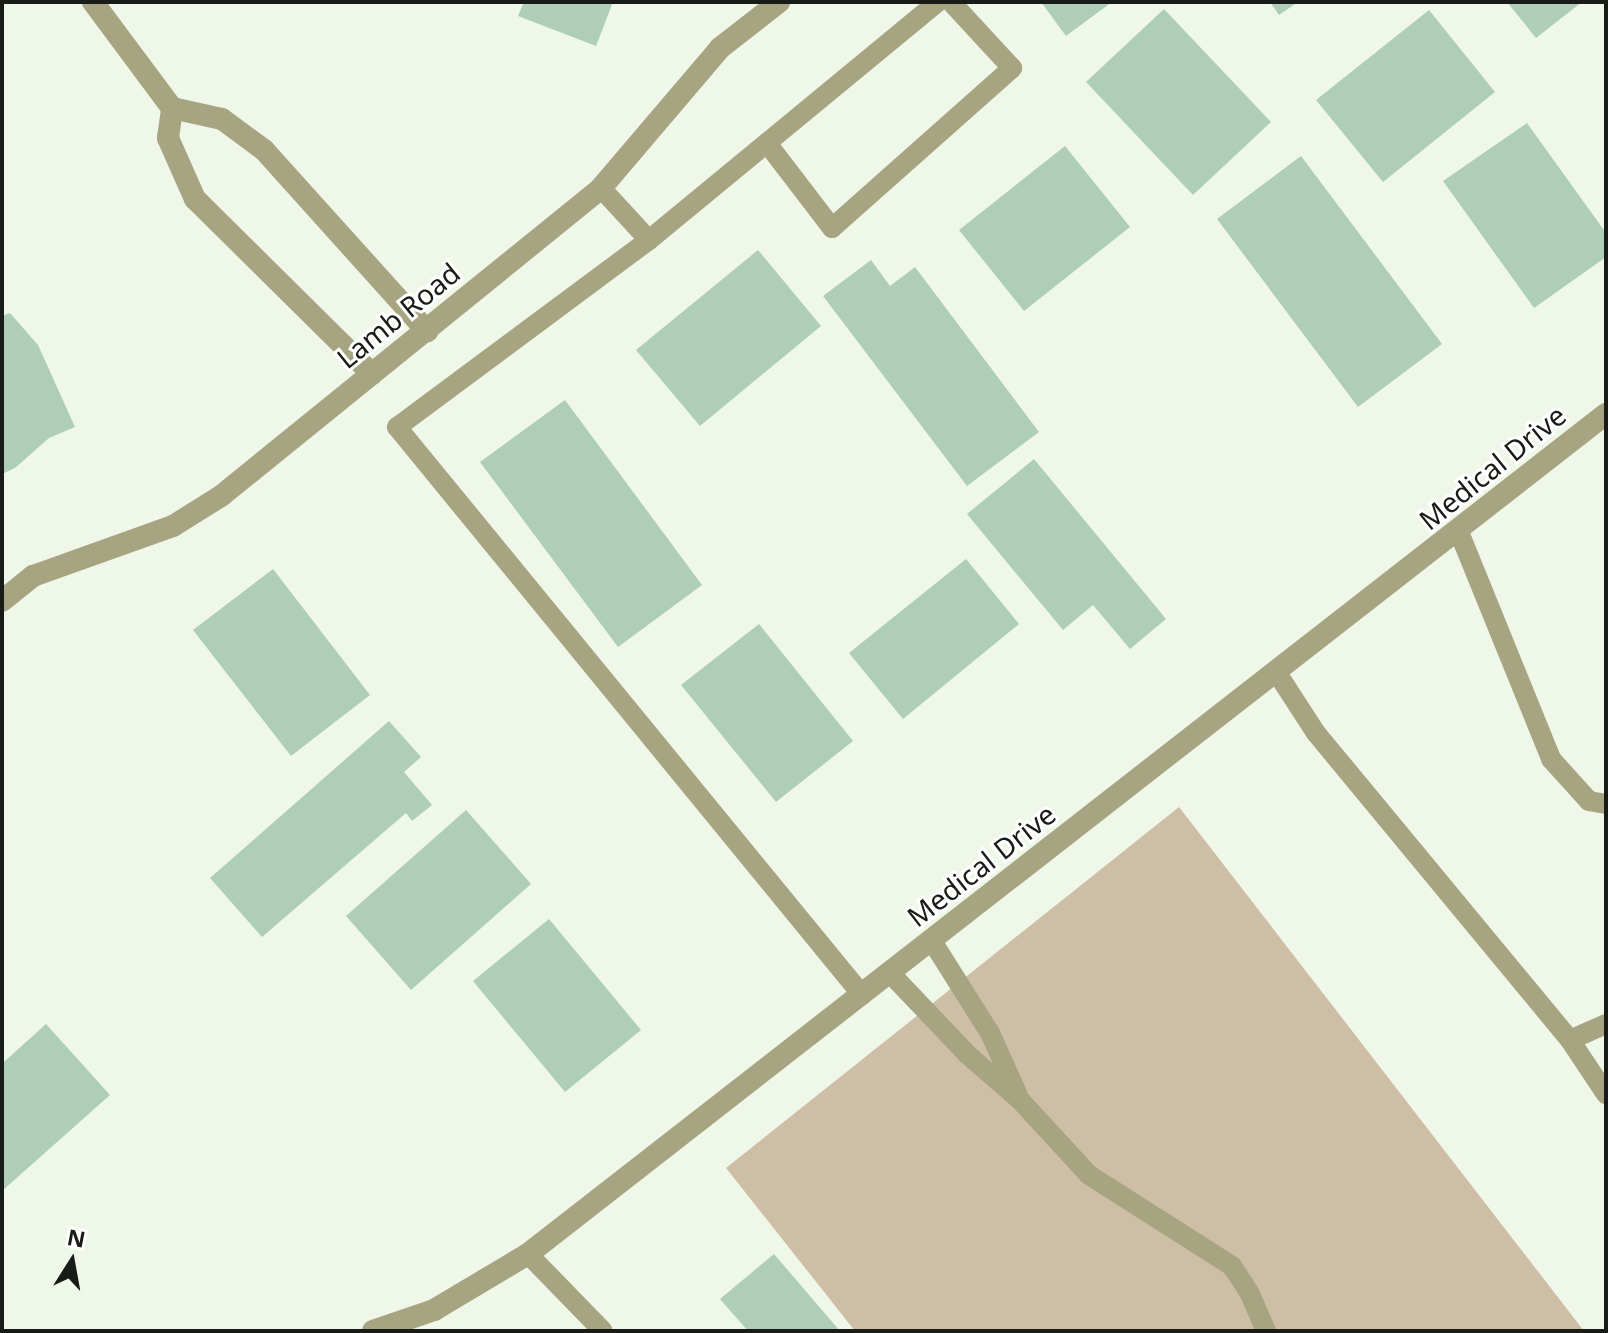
<!DOCTYPE html>
<style>
body{margin:0}
#map{position:relative;width:1608px;height:1333px;overflow:hidden;background:#eff7e8;font-family:"Noto Sans",sans-serif}
div>[style]{position:absolute}
[style*='--x']{left:calc(var(--x)*1px);top:calc(var(--y)*1px);width:calc(var(--w)*1px);rotate:calc(var(--a)*1deg)}
.green>*{inset:0;background:#cfbea6}
.building>*{inset:0;background:#aeceb8}
.service>*{height:20px;margin:-10px;padding:0 10px;transform-origin:10px;border-radius:10px;background:#a7a482}
.minor>*{height:22px;margin:-11px;padding:0 11px;transform-origin:11px;border-radius:11px;background:#a7a482}
span{translate:-50% -50%;white-space:nowrap;text-align:center;line-height:1.15;-webkit-text-stroke:6px #fff;paint-order:stroke}
.street-label{font-size:28px;color:#191b16}
.frame{position:absolute;inset:0;border:4px solid #191b16;pointer-events:none}
.north{position:absolute;left:32px;top:1221px;width:80px;height:80px;-webkit-text-stroke:6px #fff;paint-order:stroke;rotate:11deg;font-size:22px;font-weight:700;line-height:32px;text-align:center;color:#191b16}
.north::after{content:'';display:block;margin:auto;width:28px;height:36px;background:#191b16;clip-path:polygon(50% 0,100% 100%,50% 72%,0 100%)}
</style>
<div id="map">
<div class="green">
<i style="clip-path:polygon(1179px 807px,1584px 1331px,855px 1331px,726px 1168px)"></i>
</div>
<div class="building">
<i style="clip-path:polygon(524px 2px,613px 2px,596px 46px,518px 16px)"></i>
<i style="clip-path:polygon(1041px 2px,1112px 2px,1066px 36px)"></i>
<i style="clip-path:polygon(1270px 2px,1298px 2px,1279px 15px)"></i>
<i style="clip-path:polygon(1507px 2px,1582px 2px,1536px 38px)"></i>
<i style="clip-path:polygon(1164px 9px,1271px 122px,1193px 195px,1086px 82px)"></i>
<i style="clip-path:polygon(1429px 10px,1495px 92px,1383px 182px,1316px 100px)"></i>
<i style="clip-path:polygon(1527px 123px,1606px 233px,1606px 257px,1534px 308px,1443px 181px)"></i>
<i style="clip-path:polygon(1065px 146px,1130px 227px,1024px 311px,959px 230px)"></i>
<i style="clip-path:polygon(1301px 156px,1442px 344px,1358px 407px,1217px 219px)"></i>
<i style="clip-path:polygon(758px 250px,821px 326px,700px 426px,636px 350px)"></i>
<i style="clip-path:polygon(871px 260px,890px 286px,915px 267px,1039px 432px,967px 486px,823px 296px)"></i>
<i style="clip-path:polygon(10px 313px,38px 345px,75px 427px,49px 438px,15px 468px,2px 474px,2px 316px)"></i>
<i style="clip-path:polygon(565px 400px,702px 585px,618px 647px,480px 462px)"></i>
<i style="clip-path:polygon(1034px 459px,1166px 619px,1130px 649px,1093px 605px,1063px 630px,967px 514px)"></i>
<i style="clip-path:polygon(966px 559px,1019px 624px,903px 719px,849px 653px)"></i>
<i style="clip-path:polygon(273px 569px,370px 695px,291px 756px,193px 630px)"></i>
<i style="clip-path:polygon(759px 624px,853px 741px,776px 802px,681px 685px)"></i>
<i style="clip-path:polygon(389px 721px,421px 757px,404px 772px,432px 805px,412px 821px,406px 813px,262px 937px,210px 878px)"></i>
<i style="clip-path:polygon(466px 810px,531px 884px,411px 990px,346px 916px)"></i>
<i style="clip-path:polygon(549px 919px,641px 1030px,565px 1092px,473px 981px)"></i>
<i style="clip-path:polygon(46px 1024px,110px 1095px,2px 1191px,2px 1058px,5px 1061px)"></i>
<i style="clip-path:polygon(774px 1254px,840px 1331px,748px 1331px,720px 1299px)"></i>
</div>
<div class="service">
<i style="--x:767;--y:143;--w:107;--a:52.6"></i>
<i style="--x:832;--y:228;--w:241;--a:-41.6"></i>
<i style="--x:1012;--y:68;--w:90;--a:-132.7"></i>
<i style="--x:601;--y:188;--w:71;--a:47.3"></i>
<i style="--x:649;--y:240;--w:374;--a:-39.5"></i>
<i style="--x:649;--y:240;--w:314;--a:143.4"></i>
<i style="--x:397;--y:427;--w:734;--a:50.69"></i>
<i style="--x:1459;--y:532;--w:245;--a:67.9"></i>
<i style="--x:1551;--y:759;--w:57;--a:47.9"></i>
<i style="--x:1589;--y:801;--w:17;--a:10"></i>
<i style="--x:1277;--y:673;--w:72;--a:57"></i>
<i style="--x:1316;--y:733;--w:398;--a:50.4"></i>
<i style="--x:1570;--y:1040;--w:65;--a:56.3"></i>
<i style="--x:932;--y:941;--w:109;--a:57.8"></i>
<i style="--x:990;--y:1033;--w:66;--a:65.8"></i>
<i style="--x:890;--y:973;--w:113;--a:46.4"></i>
<i style="--x:968;--y:1055;--w:69;--a:40.9"></i>
<i style="--x:1020;--y:1100;--w:102;--a:47.4"></i>
<i style="--x:1089;--y:1175;--w:169;--a:32.5"></i>
<i style="--x:1232;--y:1266;--w:33;--a:57"></i>
<i style="--x:1250;--y:1294;--w:40;--a:66.6"></i>
<i style="--x:1570;--y:1040;--w:39;--a:-24"></i>
<i style="--x:528;--y:1254;--w:107;--a:45.8"></i>
</div>
<div class="minor">
<i style="--x:93;--y:2;--w:132;--a:53.3"></i>
<i style="--x:372;--y:374;--w:249;--a:-135.3"></i>
<i style="--x:195;--y:199;--w:67;--a:-113.9"></i>
<i style="--x:168;--y:138;--w:30;--a:-82"></i>
<i style="--x:172;--y:108;--w:51;--a:12.4"></i>
<i style="--x:222;--y:119;--w:52;--a:36.4"></i>
<i style="--x:264;--y:150;--w:244;--a:48"></i>
<i style="--x:2;--y:601;--w:40;--a:-39"></i>
<i style="--x:33;--y:576;--w:149;--a:-19.7"></i>
<i style="--x:173;--y:526;--w:57;--a:-32"></i>
<i style="--x:221;--y:496;--w:489;--a:-39"></i>
<i style="--x:601;--y:188;--w:184;--a:-49.6"></i>
<i style="--x:720;--y:48;--w:75;--a:-37.9"></i>
<i style="--x:373;--y:1331;--w:65;--a:-19"></i>
<i style="--x:434;--y:1310;--w:109;--a:-30.8"></i>
<i style="--x:528;--y:1254;--w:1367;--a:-37.93"></i>
</div>
<div class="street-label">
<span style="left:398px;top:315px;rotate:-39deg">Lamb Road</span>
<span style="left:1492px;top:467px;rotate:-39deg">Medical Drive</span>
<span style="left:981px;top:865px;rotate:-38deg">Medical Drive</span>
</div>
<div class="frame"></div>
<div class="north">N</div>
</div>
